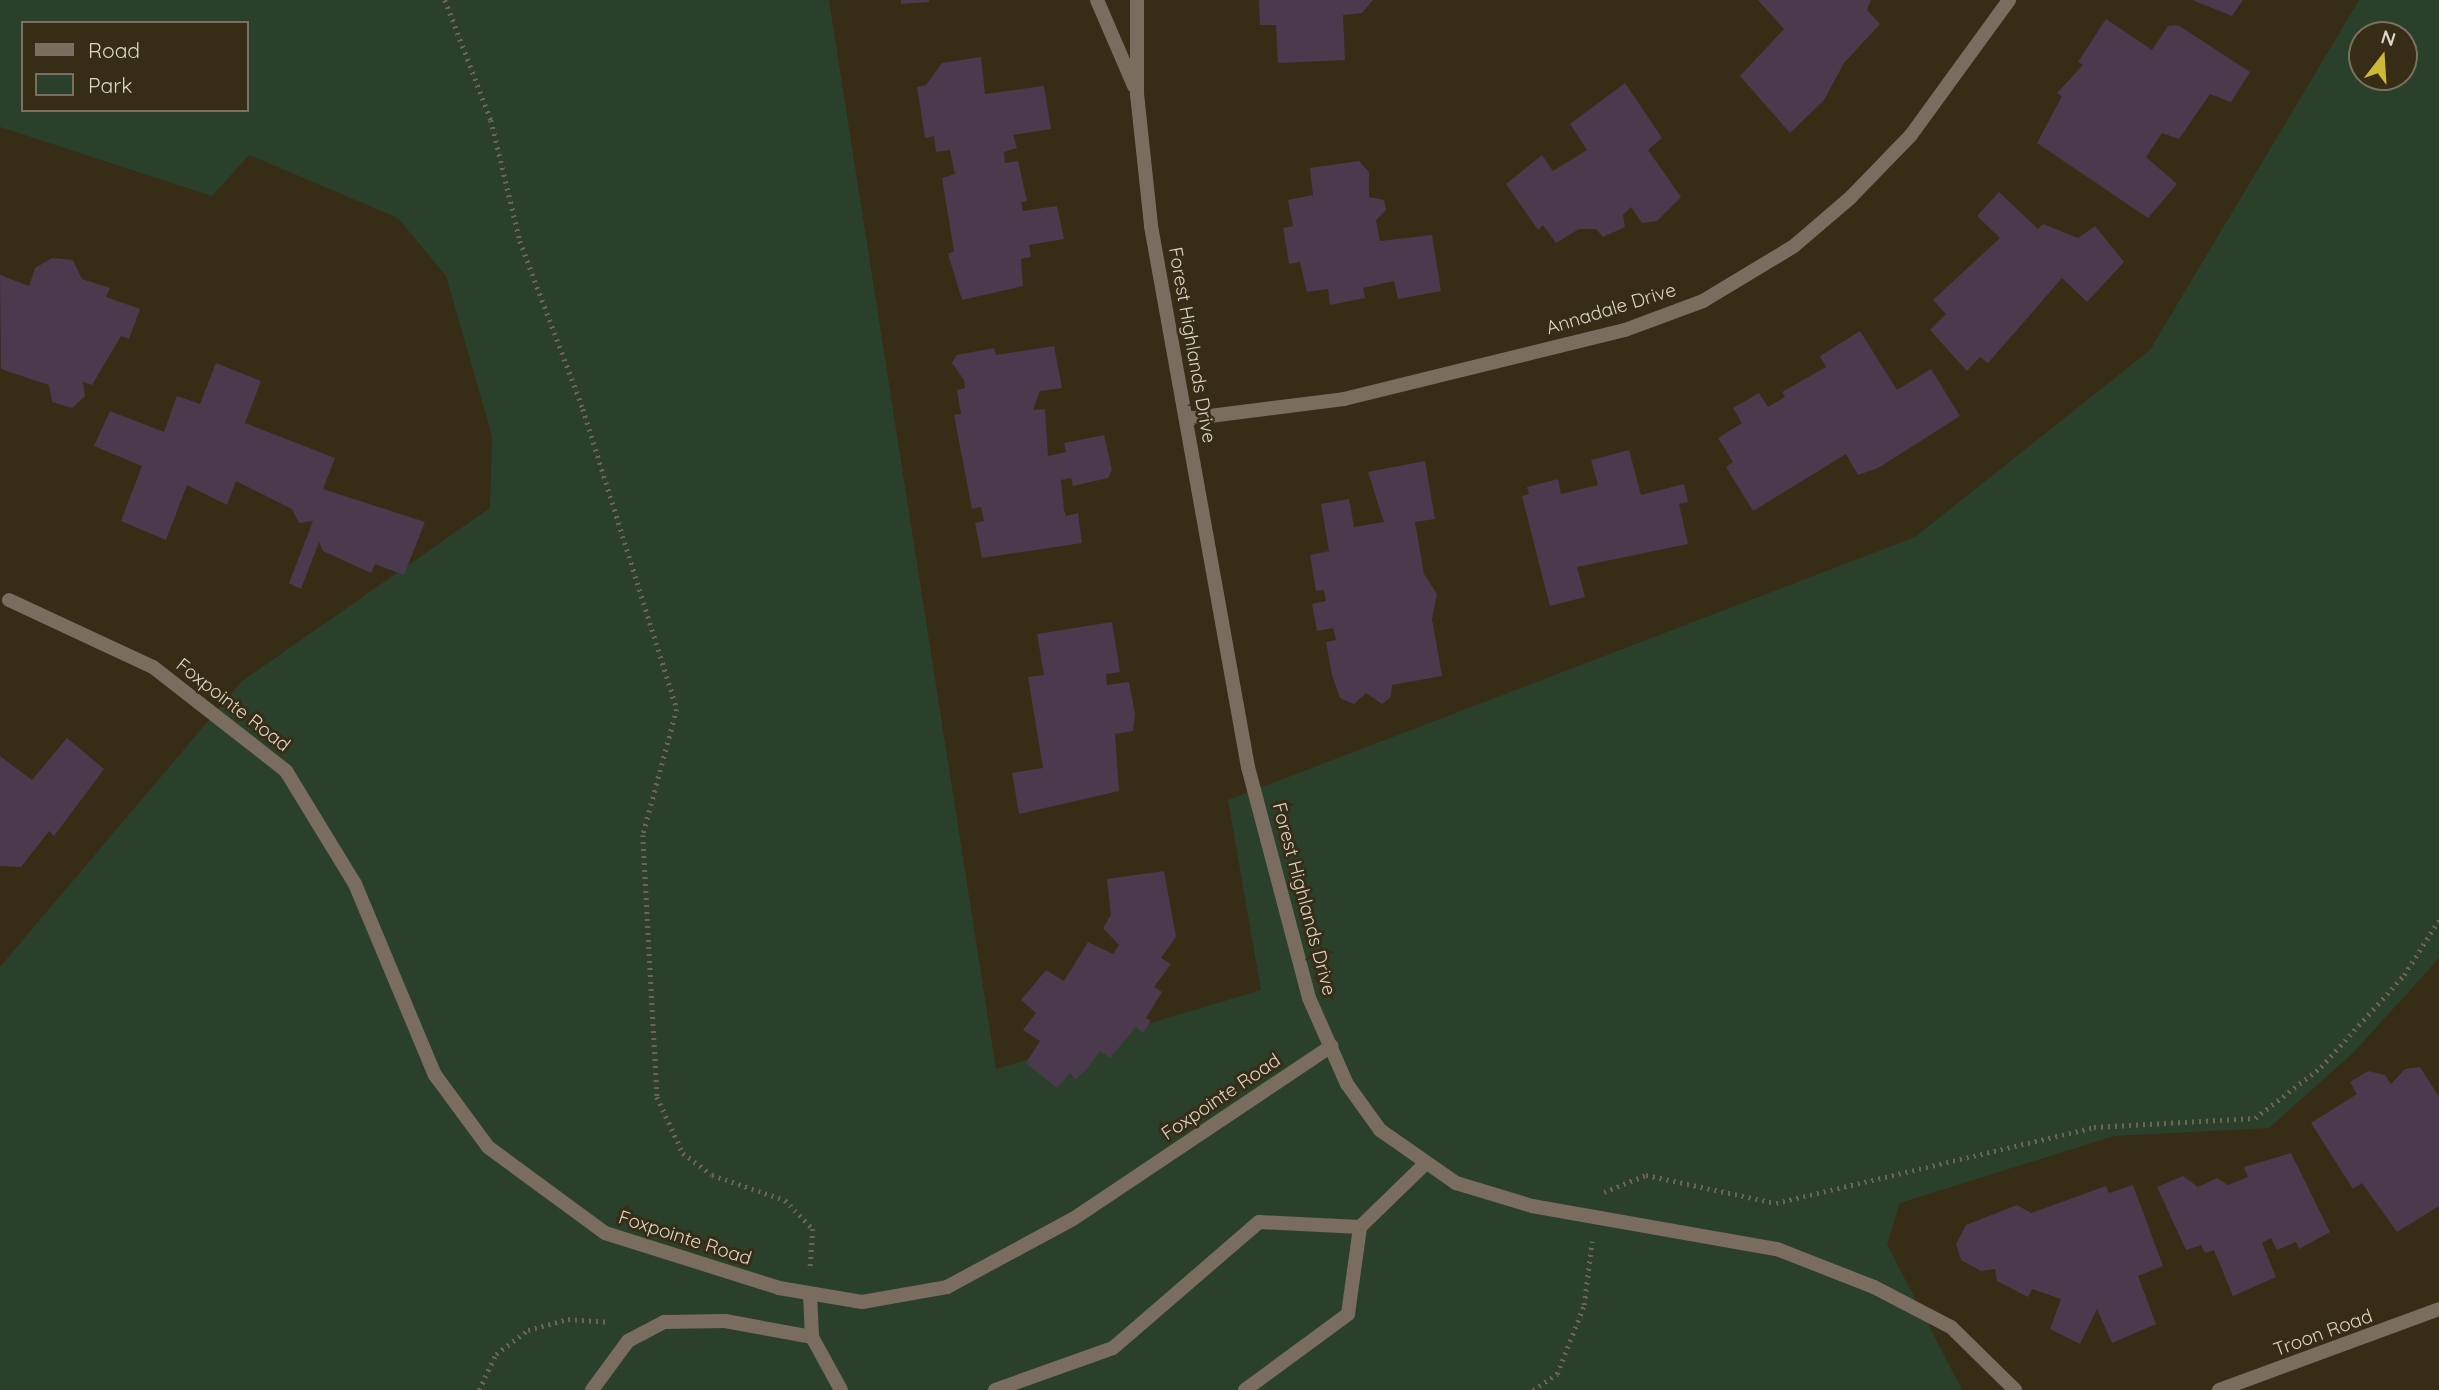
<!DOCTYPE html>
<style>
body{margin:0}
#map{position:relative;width:2439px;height:1390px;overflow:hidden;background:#372c15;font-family:Quicksand,sans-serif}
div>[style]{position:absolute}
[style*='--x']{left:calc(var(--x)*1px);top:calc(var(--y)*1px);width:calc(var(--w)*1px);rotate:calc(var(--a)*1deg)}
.green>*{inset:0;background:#2b402a}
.building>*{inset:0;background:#4b3a4d}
.path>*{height:4.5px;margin-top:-2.25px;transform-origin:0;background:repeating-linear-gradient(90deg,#6e6450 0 2px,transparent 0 7px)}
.service>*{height:14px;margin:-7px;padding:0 7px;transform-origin:7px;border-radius:7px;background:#7a6d5f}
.minor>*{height:14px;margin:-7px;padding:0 7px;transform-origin:7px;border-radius:7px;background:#7a6d5f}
span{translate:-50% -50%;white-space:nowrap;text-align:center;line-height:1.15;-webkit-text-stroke:6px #372c15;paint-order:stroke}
.street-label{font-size:19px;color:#ded6c9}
.legend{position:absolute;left:21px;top:21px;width:228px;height:91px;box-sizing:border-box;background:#372c15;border:2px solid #7a705d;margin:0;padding:9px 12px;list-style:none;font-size:21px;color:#ded6c9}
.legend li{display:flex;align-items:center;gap:14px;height:35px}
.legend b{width:35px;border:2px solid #7a705d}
.north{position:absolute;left:2348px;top:21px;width:70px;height:70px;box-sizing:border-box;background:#372c15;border:2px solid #7a705d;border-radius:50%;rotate:17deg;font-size:19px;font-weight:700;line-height:28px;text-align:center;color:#ded6c9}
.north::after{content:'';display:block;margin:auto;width:24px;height:32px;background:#cdb938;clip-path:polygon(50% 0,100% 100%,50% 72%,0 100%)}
</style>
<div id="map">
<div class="green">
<i style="clip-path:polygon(evenodd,0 0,829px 0,996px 1069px,1261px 990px,1228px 800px,1915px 537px,2150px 350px,2359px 0,2439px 0,2439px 958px,2354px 1052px,2269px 1128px,2114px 1136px,1900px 1203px,1887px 1244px,1962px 1390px,0 1390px,0 967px,242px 681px,490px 508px,492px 436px,446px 276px,398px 218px,249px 155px,212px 196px,0 127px,0 0,23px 23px,247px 23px,247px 110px,23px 110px,23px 23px,0 0,2362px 35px,2404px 35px,2404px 77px,2362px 77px,2362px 35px)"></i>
</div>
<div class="building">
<i style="clip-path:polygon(901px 0,929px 0,929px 2px,901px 4px)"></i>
<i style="clip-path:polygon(1259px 0,1373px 0,1362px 13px,1343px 15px,1345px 60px,1278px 63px,1276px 25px,1260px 25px)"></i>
<i style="clip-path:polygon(1758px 0,1871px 0,1867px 10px,1880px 24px,1844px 63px,1824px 100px,1790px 133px,1740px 76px,1784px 29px)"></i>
<i style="clip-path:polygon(2192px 0,2243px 0,2232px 16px)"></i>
<i style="clip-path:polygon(2106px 19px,2152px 50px,2168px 26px,2178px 25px,2250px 72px,2231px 102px,2210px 94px,2179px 139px,2162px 133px,2146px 157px,2177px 184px,2148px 218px,2037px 143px,2062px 96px,2057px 93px,2083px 65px,2078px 62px)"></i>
<i style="clip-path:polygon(981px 57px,985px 94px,1044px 86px,1051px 129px,1013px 135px,1017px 148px,1004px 152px,1005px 163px,1018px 161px,1027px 201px,1021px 202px,1023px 211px,1057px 206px,1064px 239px,1029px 245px,1031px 257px,1021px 259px,1023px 286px,962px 300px,948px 254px,954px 251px,942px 178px,955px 174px,950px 150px,936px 152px,934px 136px,925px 138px,917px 87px,926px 85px,942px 63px)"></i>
<i style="clip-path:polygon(1625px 83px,1662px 138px,1648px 150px,1681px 197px,1657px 221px,1642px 223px,1631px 207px,1623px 215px,1625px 227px,1603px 237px,1596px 229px,1579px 229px,1556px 243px,1543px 225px,1538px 230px,1506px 184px,1542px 155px,1553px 171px,1587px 150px,1570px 124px)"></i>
<i style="clip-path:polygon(1359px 161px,1369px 172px,1369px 197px,1384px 200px,1386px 210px,1376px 220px,1380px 241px,1432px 235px,1441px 291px,1398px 299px,1394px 281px,1363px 288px,1365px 298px,1330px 305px,1328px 289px,1307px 292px,1300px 262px,1289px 264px,1283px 228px,1293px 226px,1288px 200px,1313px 195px,1310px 168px)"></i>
<i style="clip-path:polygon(1999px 192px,2038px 229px,2043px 224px,2078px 238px,2095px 226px,2124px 262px,2087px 302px,2062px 278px,1988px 363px,1980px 357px,1967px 371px,1930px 330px,1946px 314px,1933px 300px,2000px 238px,1977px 216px)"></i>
<i style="clip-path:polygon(52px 258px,73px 260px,82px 279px,110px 288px,106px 297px,140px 309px,129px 339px,121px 336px,92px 385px,83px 382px,85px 396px,72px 408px,52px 402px,49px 385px,1px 369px,0 275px,29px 286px,35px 268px)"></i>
<i style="clip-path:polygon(1860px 331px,1897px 390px,1931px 369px,1960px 416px,1878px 468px,1858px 475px,1846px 454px,1753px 511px,1726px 467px,1733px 462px,1718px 438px,1742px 423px,1733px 408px,1759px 393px,1768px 407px,1785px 397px,1782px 392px,1826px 367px,1820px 356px)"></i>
<i style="clip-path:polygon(1054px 346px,1062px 388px,1040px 391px,1033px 410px,1045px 409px,1048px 456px,1066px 452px,1064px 443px,1104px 435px,1112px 470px,1108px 478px,1073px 486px,1071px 478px,1061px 480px,1064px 510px,1066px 516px,1078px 513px,1082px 543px,982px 558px,975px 523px,984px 521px,981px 507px,972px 509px,954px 415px,961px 414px,957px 390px,965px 388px,964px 380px,952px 363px,957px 355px,994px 348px,996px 355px)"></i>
<i style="clip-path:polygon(216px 363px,261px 381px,245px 423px,335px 458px,323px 489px,425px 522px,404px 575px,375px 564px,371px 573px,323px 551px,319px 542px,301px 589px,289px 583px,313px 521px,299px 523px,292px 509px,236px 481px,227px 505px,187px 485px,166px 540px,121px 521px,142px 466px,94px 446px,110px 411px,164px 432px,177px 396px,200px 404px)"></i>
<i style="clip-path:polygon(1629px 450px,1641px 495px,1684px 484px,1688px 502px,1679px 504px,1688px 544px,1577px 567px,1585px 597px,1550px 606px,1522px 496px,1529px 494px,1527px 487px,1558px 479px,1561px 494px,1598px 485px,1591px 460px)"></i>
<i style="clip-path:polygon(1425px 461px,1435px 519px,1415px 522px,1424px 574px,1437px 594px,1432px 619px,1442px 676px,1392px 685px,1391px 697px,1382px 704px,1366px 693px,1354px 704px,1340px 698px,1332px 675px,1326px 642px,1336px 640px,1333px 628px,1317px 631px,1312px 604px,1326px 601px,1324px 590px,1316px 591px,1310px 555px,1329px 551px,1321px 504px,1349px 499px,1354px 527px,1384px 522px,1368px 472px)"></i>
<i style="clip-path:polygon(1112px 622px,1120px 672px,1106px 674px,1107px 685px,1129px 682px,1135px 714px,1133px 731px,1115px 734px,1119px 791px,1019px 814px,1012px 773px,1043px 768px,1028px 677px,1044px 675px,1037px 634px)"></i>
<i style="clip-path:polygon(67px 738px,104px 769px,54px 836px,49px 831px,21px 867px,0 866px,0 756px,32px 780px)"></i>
<i style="clip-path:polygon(1164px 871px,1176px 937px,1161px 958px,1171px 964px,1154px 987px,1162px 992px,1146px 1018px,1151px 1021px,1143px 1033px,1136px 1027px,1110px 1058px,1100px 1051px,1085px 1071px,1075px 1079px,1070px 1073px,1057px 1088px,1026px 1063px,1040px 1041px,1023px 1030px,1036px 1013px,1021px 1000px,1046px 970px,1064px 981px,1088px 942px,1113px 954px,1119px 945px,1103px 928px,1111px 915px,1107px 879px)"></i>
<i style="clip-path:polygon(2420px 1067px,2439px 1097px,2439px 1206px,2397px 1232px,2362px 1183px,2353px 1189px,2311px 1123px,2357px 1094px,2350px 1082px,2368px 1071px,2385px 1075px,2391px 1084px,2405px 1069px)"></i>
<i style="clip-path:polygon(2291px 1153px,2330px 1232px,2299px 1249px,2296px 1242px,2277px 1250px,2271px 1238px,2262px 1243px,2276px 1277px,2233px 1296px,2214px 1250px,2205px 1253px,2201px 1245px,2186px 1250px,2157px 1187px,2183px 1176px,2198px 1187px,2217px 1178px,2228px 1185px,2248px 1177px,2244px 1167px)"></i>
<i style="clip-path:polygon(2133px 1185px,2163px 1266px,2138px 1276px,2156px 1324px,2112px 1343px,2097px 1309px,2080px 1344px,2050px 1329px,2061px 1299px,2032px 1289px,2028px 1297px,1997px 1281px,1995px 1269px,1981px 1271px,1961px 1260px,1956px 1244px,1966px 1225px,2017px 1205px,2031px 1213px,2106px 1186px,2109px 1193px)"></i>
</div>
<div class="path">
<i style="--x:445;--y:0;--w:129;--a:69"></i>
<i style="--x:491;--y:120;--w:124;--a:76.5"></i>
<i style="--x:520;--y:241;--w:179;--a:69.4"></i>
<i style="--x:583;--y:409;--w:314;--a:72.6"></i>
<i style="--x:677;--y:709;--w:131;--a:105.1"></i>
<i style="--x:643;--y:835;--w:262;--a:86.9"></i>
<i style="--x:657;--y:1097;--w:62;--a:65.1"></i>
<i style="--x:683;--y:1153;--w:36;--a:37"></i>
<i style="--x:712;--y:1175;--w:77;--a:18.9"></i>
<i style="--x:785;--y:1200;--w:40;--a:46"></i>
<i style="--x:813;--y:1229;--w:39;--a:94"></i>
<i style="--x:1604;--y:1192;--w:45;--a:-22"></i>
<i style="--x:1646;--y:1175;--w:133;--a:12.2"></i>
<i style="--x:1776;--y:1203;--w:327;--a:-13.4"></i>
<i style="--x:2094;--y:1127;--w:161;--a:-3.2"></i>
<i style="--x:2255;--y:1118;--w:83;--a:-37.7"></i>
<i style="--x:2321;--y:1067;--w:124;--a:-47.9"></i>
<i style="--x:2404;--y:975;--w:65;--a:-57.5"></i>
<i style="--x:479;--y:1390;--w:40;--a:-65"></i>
<i style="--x:496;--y:1354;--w:40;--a:-37"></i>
<i style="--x:528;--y:1330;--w:41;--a:-15.4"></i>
<i style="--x:568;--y:1319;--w:42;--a:4.1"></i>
<i style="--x:1533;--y:1390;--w:29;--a:-34"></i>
<i style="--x:1557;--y:1374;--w:74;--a:-68.6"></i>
<i style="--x:1584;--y:1305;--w:64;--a:-82.9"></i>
</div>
<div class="service">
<i style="--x:810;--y:1294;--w:43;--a:87.3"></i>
<i style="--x:812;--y:1337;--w:60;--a:61.3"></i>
<i style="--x:592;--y:1390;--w:61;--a:-53.7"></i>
<i style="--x:628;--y:1341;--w:41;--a:-27.8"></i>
<i style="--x:664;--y:1322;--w:61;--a:-0.9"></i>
<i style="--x:725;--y:1321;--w:88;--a:10.4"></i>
<i style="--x:995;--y:1390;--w:125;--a:-19.6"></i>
<i style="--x:1113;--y:1348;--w:193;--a:-40.8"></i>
<i style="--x:1259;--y:1222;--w:101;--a:2.8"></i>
<i style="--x:1360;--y:1227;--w:88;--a:-44.1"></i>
<i style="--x:1245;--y:1390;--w:128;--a:-36.4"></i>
<i style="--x:1348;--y:1314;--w:88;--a:-82.1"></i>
</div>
<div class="minor">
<i style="--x:1097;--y:0;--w:94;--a:66.7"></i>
<i style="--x:1137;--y:0;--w:94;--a:90"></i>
<i style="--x:1137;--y:94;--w:133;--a:83.9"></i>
<i style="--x:1151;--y:226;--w:550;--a:79.84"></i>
<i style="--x:1248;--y:767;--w:239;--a:75.2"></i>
<i style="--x:1309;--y:998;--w:94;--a:66.2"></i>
<i style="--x:1347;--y:1084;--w:57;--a:54.3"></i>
<i style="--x:1380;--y:1130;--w:93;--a:34.9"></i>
<i style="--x:1456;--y:1183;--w:79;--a:16.8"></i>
<i style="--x:1532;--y:1206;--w:249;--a:10"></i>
<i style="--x:1777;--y:1249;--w:104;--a:21.4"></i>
<i style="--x:1874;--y:1287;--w:87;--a:27.5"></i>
<i style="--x:1951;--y:1327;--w:90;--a:44.5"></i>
<i style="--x:1186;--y:419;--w:159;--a:-7.2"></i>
<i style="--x:1344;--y:399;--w:289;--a:-13.8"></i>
<i style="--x:1625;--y:330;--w:83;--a:-20.4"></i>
<i style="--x:1703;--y:301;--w:106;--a:-31.1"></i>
<i style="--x:1794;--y:246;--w:74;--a:-40.6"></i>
<i style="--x:1850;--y:198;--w:88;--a:-45.9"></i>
<i style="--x:1911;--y:135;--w:167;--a:-54"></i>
<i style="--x:9;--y:600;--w:159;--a:25"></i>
<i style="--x:153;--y:667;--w:169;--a:38"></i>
<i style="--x:286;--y:771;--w:132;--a:58.6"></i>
<i style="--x:355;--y:884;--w:207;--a:67.3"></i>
<i style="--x:435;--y:1075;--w:89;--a:53.6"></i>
<i style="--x:488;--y:1147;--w:145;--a:36.3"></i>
<i style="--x:605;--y:1233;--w:182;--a:17.5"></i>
<i style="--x:779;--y:1288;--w:84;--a:9.6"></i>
<i style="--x:862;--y:1302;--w:86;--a:-10"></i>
<i style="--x:947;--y:1287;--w:143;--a:-28.4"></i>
<i style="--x:1073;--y:1219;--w:311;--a:-33.8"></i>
<i style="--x:2219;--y:1390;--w:234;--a:-20.2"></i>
</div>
<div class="street-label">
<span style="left:1611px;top:309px;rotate:-17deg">Annadale Drive</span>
<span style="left:1192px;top:345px;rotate:80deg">Forest Highlands Drive</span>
<span style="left:233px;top:705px;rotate:38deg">Foxpointe Road</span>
<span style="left:1304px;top:899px;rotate:75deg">Forest Highlands Drive</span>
<span style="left:1221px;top:1097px;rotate:-34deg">Foxpointe Road</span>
<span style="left:685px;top:1238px;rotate:18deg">Foxpointe Road</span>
<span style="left:2323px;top:1333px;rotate:-20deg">Troon Road</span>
</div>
<ul class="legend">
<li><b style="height:9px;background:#7a6d5f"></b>Road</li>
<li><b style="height:19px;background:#2b402a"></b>Park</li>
</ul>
<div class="north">N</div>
</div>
